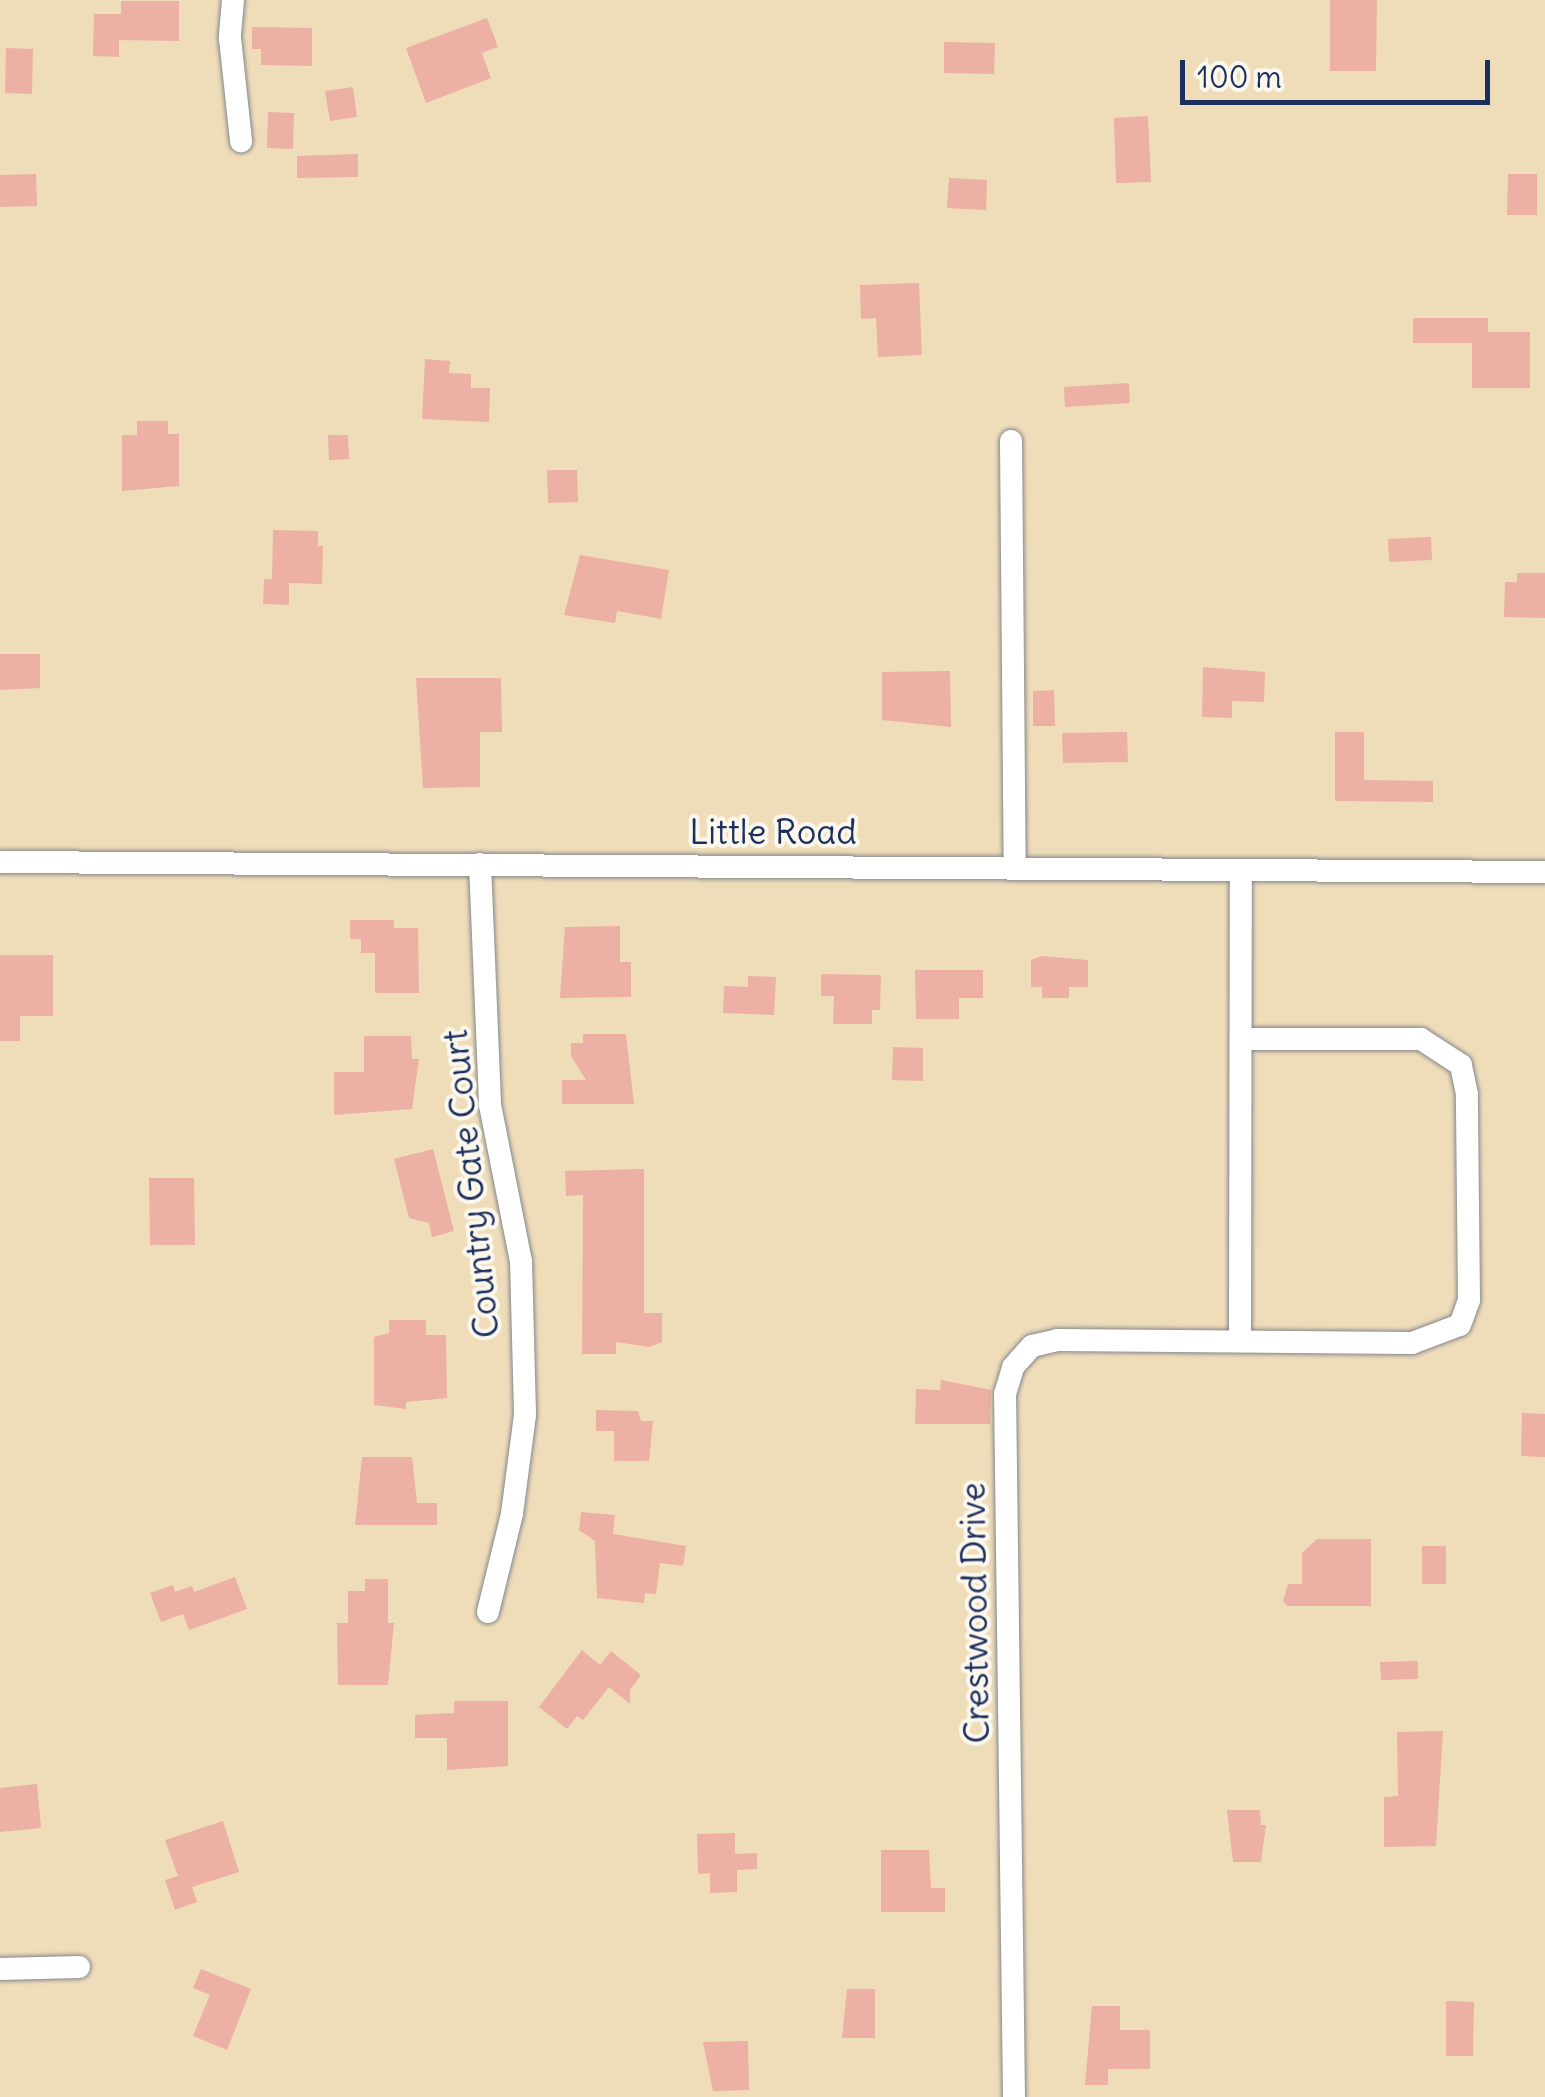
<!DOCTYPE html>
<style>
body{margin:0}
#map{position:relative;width:1545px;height:2097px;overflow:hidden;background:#efddba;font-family:Delius,sans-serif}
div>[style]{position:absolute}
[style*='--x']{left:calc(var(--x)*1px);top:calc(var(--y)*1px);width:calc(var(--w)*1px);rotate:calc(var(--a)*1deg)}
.building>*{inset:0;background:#ecb0a4}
.roads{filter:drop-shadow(0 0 2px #85868c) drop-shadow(0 0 2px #85868c)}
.minor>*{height:22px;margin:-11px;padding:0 11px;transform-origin:11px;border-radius:11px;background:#fff}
span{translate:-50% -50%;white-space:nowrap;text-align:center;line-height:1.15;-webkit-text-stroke:8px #fbf7ec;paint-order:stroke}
.street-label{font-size:35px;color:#1b2f5e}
.scale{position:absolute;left:1180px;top:60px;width:310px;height:45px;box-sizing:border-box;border:5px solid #1b2f5e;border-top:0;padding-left:12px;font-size:30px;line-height:35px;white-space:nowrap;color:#1b2f5e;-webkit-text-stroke:8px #fbf7ec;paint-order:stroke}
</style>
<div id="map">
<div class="building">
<i style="clip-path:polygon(1330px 0,1377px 0,1376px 71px,1330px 71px)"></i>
<i style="clip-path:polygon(121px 1px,179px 1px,179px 41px,119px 40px,119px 57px,93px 56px,94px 14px,121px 14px)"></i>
<i style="clip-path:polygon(487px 18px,498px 47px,482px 53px,491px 78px,426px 103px,406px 48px)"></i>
<i style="clip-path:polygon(252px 27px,312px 28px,312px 66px,261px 65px,261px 49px,252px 49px)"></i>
<i style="clip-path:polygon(944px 42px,995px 43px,994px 74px,944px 73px)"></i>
<i style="clip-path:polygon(6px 48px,33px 49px,32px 94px,5px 93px)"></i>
<i style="clip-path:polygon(353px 87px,357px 117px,330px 121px,325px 91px)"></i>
<i style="clip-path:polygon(268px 112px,294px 113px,293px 149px,267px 148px)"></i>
<i style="clip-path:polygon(1148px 116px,1151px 182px,1116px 183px,1114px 118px)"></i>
<i style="clip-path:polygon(358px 154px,358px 177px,297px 178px,297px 156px)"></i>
<i style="clip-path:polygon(36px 174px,37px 206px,0 207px,0 175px)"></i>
<i style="clip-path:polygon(1508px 174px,1537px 174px,1537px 215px,1507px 215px)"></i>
<i style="clip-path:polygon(949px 178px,987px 180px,986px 210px,947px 208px)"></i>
<i style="clip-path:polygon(919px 283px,922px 355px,878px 357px,876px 318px,861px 319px,860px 285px)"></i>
<i style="clip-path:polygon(1413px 318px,1488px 318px,1488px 332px,1530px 332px,1530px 388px,1472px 388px,1472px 343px,1413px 343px)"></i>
<i style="clip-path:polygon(425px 359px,450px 361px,449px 373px,471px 374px,471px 388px,490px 388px,489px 422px,422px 419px)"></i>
<i style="clip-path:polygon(1129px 383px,1130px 403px,1065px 407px,1064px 387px)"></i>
<i style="clip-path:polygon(137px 421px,168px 421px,168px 434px,179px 434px,179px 486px,122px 491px,122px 435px,137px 435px)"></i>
<i style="clip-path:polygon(328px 435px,348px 435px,349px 459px,329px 460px)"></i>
<i style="clip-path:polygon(547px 470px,577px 470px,578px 502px,548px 503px)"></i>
<i style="clip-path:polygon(273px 530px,318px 531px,318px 546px,323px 546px,322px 584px,289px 583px,289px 605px,263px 604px,264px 579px,272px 579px)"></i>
<i style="clip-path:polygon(1431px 537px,1432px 560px,1389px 562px,1388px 539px)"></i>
<i style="clip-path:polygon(580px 555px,669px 570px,661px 619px,617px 611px,615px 623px,564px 615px)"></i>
<i style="clip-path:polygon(1517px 573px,1545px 573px,1545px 618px,1504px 617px,1505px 582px,1517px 582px)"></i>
<i style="clip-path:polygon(0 654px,40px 654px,40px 688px,0 690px)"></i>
<i style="clip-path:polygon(1203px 667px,1265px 672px,1264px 702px,1232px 701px,1232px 718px,1202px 717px)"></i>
<i style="clip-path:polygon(950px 671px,951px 727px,882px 720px,882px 672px)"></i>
<i style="clip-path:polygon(416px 678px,501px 678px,502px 732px,480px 732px,480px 787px,423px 788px)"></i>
<i style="clip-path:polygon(1054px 690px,1055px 726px,1033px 726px,1033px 691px)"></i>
<i style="clip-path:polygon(1127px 732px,1128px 762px,1063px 763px,1062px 733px)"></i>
<i style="clip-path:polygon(1335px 732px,1364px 732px,1364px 780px,1433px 781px,1433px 802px,1335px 801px)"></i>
<i style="clip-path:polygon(350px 920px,394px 920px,394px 928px,418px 928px,419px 993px,375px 993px,375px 953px,361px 953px,361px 939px,350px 939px)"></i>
<i style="clip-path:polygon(620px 926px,620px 962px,631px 962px,631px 997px,560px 998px,565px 927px)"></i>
<i style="clip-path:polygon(0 955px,53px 955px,53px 1016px,20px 1016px,20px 1041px,0 1041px)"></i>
<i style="clip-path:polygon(1041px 956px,1088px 960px,1088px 987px,1069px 987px,1069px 998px,1042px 998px,1042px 987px,1031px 987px,1031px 960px)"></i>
<i style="clip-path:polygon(915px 970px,983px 970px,983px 998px,959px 998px,959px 1019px,916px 1019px)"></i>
<i style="clip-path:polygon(821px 974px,881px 975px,880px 1010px,872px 1010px,872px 1024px,833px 1024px,834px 996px,821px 996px)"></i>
<i style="clip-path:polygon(748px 976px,776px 977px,774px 1015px,723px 1013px,724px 986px,748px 987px)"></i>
<i style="clip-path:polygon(583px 1034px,626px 1034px,634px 1104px,562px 1104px,562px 1080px,586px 1080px,571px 1056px,571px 1043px,583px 1043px)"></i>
<i style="clip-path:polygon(364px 1036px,411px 1036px,412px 1059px,419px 1059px,412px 1109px,334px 1115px,334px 1072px,364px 1072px)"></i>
<i style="clip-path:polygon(893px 1047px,923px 1048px,923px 1081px,892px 1080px)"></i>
<i style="clip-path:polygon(433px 1149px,454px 1231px,432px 1237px,429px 1223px,409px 1218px,394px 1159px)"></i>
<i style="clip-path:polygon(644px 1169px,644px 1313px,662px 1313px,662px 1342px,650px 1347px,616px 1342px,616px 1354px,582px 1354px,583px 1195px,566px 1196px,565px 1171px)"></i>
<i style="clip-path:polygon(149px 1178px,194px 1178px,195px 1245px,150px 1245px)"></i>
<i style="clip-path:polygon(389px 1320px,426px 1320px,426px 1335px,446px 1335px,447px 1398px,406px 1402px,406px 1409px,374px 1405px,374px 1337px,389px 1333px)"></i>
<i style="clip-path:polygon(941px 1380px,991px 1390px,990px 1424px,915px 1424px,916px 1389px,940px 1390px)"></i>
<i style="clip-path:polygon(596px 1410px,638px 1411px,641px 1421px,653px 1421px,649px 1461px,614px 1461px,614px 1431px,596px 1431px)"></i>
<i style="clip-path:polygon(1522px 1413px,1545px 1414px,1545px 1457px,1521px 1456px)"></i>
<i style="clip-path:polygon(362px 1457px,412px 1457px,417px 1503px,437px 1503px,437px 1525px,355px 1525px)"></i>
<i style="clip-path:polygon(581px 1512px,615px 1515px,613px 1534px,686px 1546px,683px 1566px,660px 1563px,656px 1594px,645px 1593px,644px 1603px,597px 1598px,595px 1541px,579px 1530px)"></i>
<i style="clip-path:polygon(1317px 1539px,1371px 1539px,1371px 1606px,1288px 1606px,1283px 1601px,1288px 1584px,1302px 1584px,1302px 1553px)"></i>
<i style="clip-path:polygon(1422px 1546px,1446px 1546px,1446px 1584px,1422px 1584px)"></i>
<i style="clip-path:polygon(235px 1577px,247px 1609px,189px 1630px,183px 1614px,161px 1622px,150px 1593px,173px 1585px,175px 1592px,192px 1586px,194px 1592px)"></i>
<i style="clip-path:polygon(365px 1579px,388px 1579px,388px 1623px,394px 1623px,388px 1685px,338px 1685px,337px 1623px,348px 1623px,348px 1591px,365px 1591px)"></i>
<i style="clip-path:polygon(582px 1650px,600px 1665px,611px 1651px,641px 1675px,630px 1690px,630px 1704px,609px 1687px,583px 1720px,577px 1716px,567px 1729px,539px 1707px)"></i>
<i style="clip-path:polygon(1418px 1661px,1418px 1679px,1381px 1680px,1380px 1662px)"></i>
<i style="clip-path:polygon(454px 1701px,508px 1701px,508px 1766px,447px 1770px,447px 1738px,415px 1738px,415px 1715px,454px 1713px)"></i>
<i style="clip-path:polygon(1443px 1731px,1436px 1846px,1384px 1847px,1384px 1797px,1398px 1796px,1397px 1732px)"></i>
<i style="clip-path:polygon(37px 1784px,41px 1828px,0 1832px,0 1788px)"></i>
<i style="clip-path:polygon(1227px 1810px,1260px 1810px,1261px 1825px,1266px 1825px,1261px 1862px,1233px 1862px)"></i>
<i style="clip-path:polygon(223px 1821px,239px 1872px,192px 1887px,197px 1902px,175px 1910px,165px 1880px,178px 1876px,165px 1840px)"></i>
<i style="clip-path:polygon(735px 1833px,735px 1854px,757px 1853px,757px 1869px,737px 1870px,737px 1892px,710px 1893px,710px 1873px,698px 1874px,697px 1834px)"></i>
<i style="clip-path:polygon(881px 1850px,929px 1850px,931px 1888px,945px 1888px,945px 1912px,881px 1912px)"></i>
<i style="clip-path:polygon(201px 1969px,251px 1989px,227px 2050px,193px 2036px,210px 1995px,193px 1988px)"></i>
<i style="clip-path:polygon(847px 1989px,875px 1989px,875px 2038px,842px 2038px)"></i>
<i style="clip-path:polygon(1446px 2001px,1474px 2002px,1473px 2056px,1446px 2056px)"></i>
<i style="clip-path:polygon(1092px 2006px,1120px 2006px,1120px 2030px,1150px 2030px,1150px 2069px,1108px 2069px,1108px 2085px,1085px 2085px)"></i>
<i style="clip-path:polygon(748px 2041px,749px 2090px,713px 2091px,703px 2042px)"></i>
</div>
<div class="roads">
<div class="minor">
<i style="--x:233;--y:0;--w:38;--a:95"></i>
<i style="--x:230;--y:38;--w:104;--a:83.9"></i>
<i style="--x:1011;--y:441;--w:427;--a:89.5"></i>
<i style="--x:0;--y:862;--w:1545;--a:0.37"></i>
<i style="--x:480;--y:864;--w:241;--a:87.6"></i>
<i style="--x:490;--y:1105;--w:159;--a:78.8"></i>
<i style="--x:521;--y:1261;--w:154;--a:88.5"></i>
<i style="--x:525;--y:1415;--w:100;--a:97.5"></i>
<i style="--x:512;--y:1514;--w:101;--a:103.8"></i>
<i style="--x:1240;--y:1340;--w:470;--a:-89.9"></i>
<i style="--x:0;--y:1969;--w:79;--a:-1.5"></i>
<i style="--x:1014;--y:2097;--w:703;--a:-90.73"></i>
<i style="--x:1005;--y:1394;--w:28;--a:-73"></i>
<i style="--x:1013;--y:1367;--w:28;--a:-48"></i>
<i style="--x:1032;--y:1346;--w:26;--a:-13"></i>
<i style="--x:1057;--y:1340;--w:355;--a:0.5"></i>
<i style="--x:1412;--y:1343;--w:51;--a:-20.6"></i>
<i style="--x:1460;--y:1325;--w:27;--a:-70"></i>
<i style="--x:1469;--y:1300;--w:206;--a:-90.6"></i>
<i style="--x:1467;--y:1094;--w:30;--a:-102"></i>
<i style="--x:1461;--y:1065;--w:48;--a:-147"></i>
<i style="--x:1421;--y:1039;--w:180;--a:180"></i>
</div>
</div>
<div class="street-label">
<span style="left:773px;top:831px">Little Road</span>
<span style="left:470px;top:1184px;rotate:-96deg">Country Gate Court</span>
<span style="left:974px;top:1613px;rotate:-91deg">Crestwood Drive</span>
</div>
<div class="scale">100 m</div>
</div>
